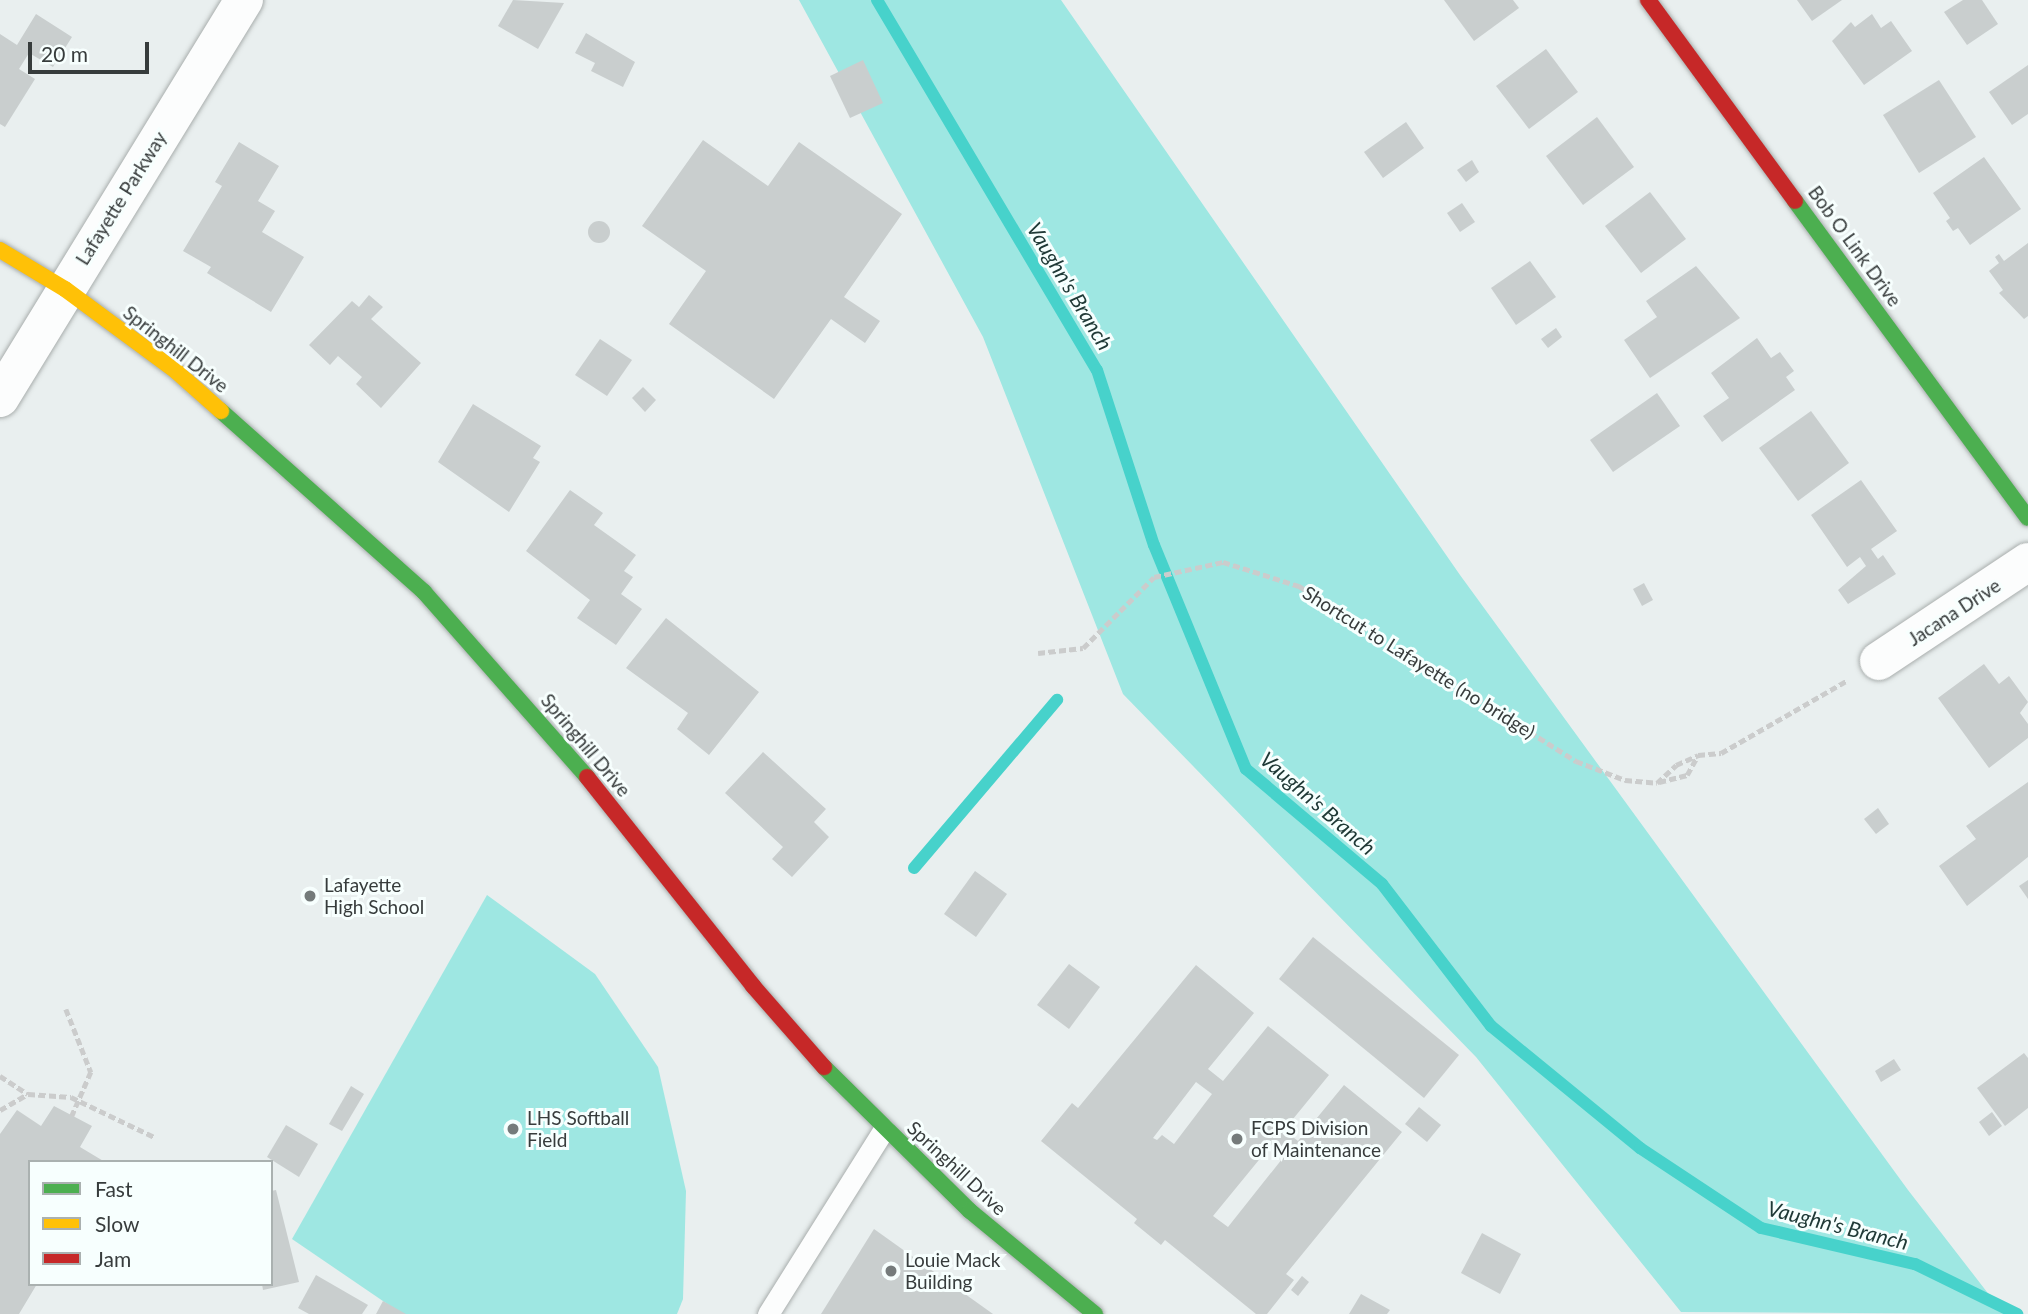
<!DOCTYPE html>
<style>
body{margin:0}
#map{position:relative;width:2028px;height:1314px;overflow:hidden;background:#e9efef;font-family:Lato,sans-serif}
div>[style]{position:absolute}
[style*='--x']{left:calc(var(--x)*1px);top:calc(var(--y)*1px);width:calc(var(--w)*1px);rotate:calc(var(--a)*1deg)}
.green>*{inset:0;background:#9ee7e2}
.stream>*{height:12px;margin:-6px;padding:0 6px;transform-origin:6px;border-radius:6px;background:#47d2cb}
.building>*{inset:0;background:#c9cece}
.round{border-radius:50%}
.path>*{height:4.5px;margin-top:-2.25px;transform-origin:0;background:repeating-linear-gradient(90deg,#cbcccc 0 7px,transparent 0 10.5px)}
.roads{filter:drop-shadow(0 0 2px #a9aead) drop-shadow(0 0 2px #a9aead)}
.lane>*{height:21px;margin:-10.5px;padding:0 10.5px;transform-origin:10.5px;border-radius:10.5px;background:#fcfdfd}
.street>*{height:38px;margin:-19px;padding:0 19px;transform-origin:19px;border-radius:19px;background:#fcfdfd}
.fast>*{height:16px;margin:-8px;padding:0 8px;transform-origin:8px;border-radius:8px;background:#4caf50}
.slow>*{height:16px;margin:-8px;padding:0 8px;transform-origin:8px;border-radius:8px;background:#ffc107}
.jam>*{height:16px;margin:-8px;padding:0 8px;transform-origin:8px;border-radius:8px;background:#c62828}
.dots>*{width:19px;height:19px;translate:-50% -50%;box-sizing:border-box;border:4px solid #f7fffe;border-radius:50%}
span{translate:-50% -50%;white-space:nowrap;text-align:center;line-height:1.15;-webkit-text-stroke:6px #f7fffe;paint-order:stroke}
.street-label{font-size:19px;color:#373c3c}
.poi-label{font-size:19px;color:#373c3c}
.left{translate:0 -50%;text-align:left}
.water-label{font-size:21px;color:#203a37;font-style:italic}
.legend{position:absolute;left:28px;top:1160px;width:245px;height:126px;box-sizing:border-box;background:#f7fffe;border:2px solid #aab1b0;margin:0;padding:9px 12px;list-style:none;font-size:21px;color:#373c3c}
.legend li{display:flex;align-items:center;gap:14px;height:35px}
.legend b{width:35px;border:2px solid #aab1b0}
.scale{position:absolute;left:28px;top:42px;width:121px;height:32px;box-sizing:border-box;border:4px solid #373c3c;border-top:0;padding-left:9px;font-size:21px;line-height:24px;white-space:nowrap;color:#373c3c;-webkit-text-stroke:5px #f7fffe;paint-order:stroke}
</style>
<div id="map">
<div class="green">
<i style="clip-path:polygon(799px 0,1061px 0,1460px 575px,1908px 1190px,2004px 1314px,1681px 1312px,1476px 1057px,1123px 694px,983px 337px)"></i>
<i style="clip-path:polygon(487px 895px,595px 974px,658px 1067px,686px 1191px,683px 1299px,677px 1314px,402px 1314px,292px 1239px)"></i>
</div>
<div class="stream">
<i style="--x:877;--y:0;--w:430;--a:59.3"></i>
<i style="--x:1097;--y:370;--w:184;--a:72"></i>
<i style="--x:1154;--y:545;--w:242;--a:67.7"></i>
<i style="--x:1246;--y:769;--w:178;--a:40.2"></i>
<i style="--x:1382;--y:884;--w:179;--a:52.5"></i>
<i style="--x:1491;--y:1026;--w:193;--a:39.3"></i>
<i style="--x:1640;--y:1148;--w:145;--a:33.5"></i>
<i style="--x:1761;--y:1228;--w:158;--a:13.2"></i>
<i style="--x:1915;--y:1264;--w:114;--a:26.1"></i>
<i style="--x:914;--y:868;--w:221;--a:-49.6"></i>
</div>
<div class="building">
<i style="clip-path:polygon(513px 0,564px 3px,538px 49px,498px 26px)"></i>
<i style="clip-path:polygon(1444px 0,1513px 0,1519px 8px,1474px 41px)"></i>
<i style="clip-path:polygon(1797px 0,1842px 0,1812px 21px)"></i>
<i style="clip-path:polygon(1963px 0,1982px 0,1998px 24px,1967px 45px,1944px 12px)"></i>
<i style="clip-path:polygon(36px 14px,72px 37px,53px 67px,29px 53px,19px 69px,35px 79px,5px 127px,0 124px,0 34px,17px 45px)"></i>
<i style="clip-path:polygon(1872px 14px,1881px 28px,1891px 21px,1912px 51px,1864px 85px,1832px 41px,1851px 22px,1855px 27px)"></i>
<i style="clip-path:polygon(586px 33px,635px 62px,623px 87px,591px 71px,595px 63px,575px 53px)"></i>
<i style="clip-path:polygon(1546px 49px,1578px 92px,1529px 129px,1496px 86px)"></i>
<i style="clip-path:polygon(863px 60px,883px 103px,850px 118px,830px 76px)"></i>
<i style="clip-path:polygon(2028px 65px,2028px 114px,2012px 125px,1989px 92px)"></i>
<i style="clip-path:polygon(1939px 80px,1976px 137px,1919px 173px,1883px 115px)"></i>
<i style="clip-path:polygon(1597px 117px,1634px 167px,1583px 205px,1546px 156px)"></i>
<i style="clip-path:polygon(1406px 122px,1424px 148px,1383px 178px,1364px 152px)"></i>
<i style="clip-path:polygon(703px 140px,768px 186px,799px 142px,902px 214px,844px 297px,880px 321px,865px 343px,831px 319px,774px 399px,669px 324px,706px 271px,642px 226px)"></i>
<i style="clip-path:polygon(239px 142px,279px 166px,258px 201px,275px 211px,262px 232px,304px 257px,271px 312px,207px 273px,211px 267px,183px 251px,222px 186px,215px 182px)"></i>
<i style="clip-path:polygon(1984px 157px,2021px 209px,1970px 245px,1958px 228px,1953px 231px,1946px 221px,1950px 218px,1933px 193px)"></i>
<i style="clip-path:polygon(1472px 160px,1479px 172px,1466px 182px,1457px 170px)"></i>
<i style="clip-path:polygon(1650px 192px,1686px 239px,1641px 273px,1605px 226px)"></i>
<i style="clip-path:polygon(1462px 203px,1475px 222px,1460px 232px,1447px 213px)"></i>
<i class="round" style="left:588px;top:221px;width:22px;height:22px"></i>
<i style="clip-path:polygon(2028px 243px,2028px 316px,2024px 319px,1999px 293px,2003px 290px,1989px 271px,1999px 263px,1995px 257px,1999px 254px,2004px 261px)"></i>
<i style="clip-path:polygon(1530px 261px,1556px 297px,1516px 325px,1491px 288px)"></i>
<i style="clip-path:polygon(1696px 266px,1740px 318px,1650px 378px,1624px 340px,1657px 317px,1646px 301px)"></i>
<i style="clip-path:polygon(369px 295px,383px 307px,371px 319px,421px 363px,381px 408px,356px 384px,362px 377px,338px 356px,330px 365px,309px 345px,352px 301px,359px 307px)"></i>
<i style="clip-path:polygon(1556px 328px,1562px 337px,1548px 348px,1541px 339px)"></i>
<i style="clip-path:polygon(1757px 338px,1771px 358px,1780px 352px,1794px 371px,1786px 377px,1795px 390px,1722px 442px,1703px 416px,1729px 398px,1711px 373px)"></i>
<i style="clip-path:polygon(600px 339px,632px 360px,607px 396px,575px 375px)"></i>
<i style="clip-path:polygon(643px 387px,656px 400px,645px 412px,632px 398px)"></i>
<i style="clip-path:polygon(1657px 393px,1680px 426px,1613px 472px,1590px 440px)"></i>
<i style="clip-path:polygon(473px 404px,541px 446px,533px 458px,540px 462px,509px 512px,438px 462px)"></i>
<i style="clip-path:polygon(1811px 411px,1849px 463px,1798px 501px,1759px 448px)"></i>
<i style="clip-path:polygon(1861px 480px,1897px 531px,1871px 549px,1878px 559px,1883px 555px,1896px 574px,1848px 604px,1838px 590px,1866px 566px,1860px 557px,1847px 567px,1811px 515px)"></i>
<i style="clip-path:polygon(570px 490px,603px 513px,594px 525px,636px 555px,624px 571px,633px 577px,621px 594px,642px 609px,616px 645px,577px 618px,590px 600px,526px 551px)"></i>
<i style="clip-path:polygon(1644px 583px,1653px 600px,1642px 606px,1633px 589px)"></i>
<i style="clip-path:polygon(666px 618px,759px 692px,709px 755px,677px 729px,688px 713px,626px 668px)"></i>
<i style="clip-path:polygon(1984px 664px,1999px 684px,2009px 676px,2028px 702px,2020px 713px,2028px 724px,2028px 738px,1989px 768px,1938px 698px)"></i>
<i style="clip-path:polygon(763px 752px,826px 809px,814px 822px,829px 837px,792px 877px,772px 859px,783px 847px,725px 793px)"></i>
<i style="clip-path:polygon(2028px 782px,2028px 857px,1967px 906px,1939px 866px,1976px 839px,1966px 826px)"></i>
<i style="clip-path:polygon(1878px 808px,1889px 824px,1876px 834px,1864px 819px)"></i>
<i style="clip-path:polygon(975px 871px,1007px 894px,976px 937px,944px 914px)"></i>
<i style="clip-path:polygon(2028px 880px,2028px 899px,2019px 886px)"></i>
<i style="clip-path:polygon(1313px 937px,1459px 1055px,1424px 1098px,1279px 979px)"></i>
<i style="clip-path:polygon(1069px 964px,1100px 987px,1069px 1029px,1037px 1005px)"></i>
<i style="clip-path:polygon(evenodd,1196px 965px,1254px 1013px,1208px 1069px,1223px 1081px,1268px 1026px,1329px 1075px,1284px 1130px,1298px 1141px,1344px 1085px,1402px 1132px,1286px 1274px,1294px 1280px,1267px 1314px,1256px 1314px,1165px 1240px,1161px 1245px,1134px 1223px,1137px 1219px,1041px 1141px,1072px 1103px,1078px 1108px,1196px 965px,1196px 1082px,1212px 1094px,1174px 1144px,1162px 1135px,1157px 1140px,1153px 1138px,1196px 1082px,1196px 965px,1272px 1144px,1286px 1154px,1228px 1227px,1213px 1216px,1272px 1144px)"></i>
<i style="clip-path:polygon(2024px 1053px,2028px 1058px,2028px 1108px,2005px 1126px,1977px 1088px)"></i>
<i style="clip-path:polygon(1894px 1059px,1901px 1070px,1881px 1082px,1875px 1071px)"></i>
<i style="clip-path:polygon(351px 1086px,364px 1094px,342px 1131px,329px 1124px)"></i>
<i style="clip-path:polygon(54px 1106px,92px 1126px,80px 1147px,105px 1162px,30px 1162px,30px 1284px,37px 1284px,19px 1314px,0 1314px,0 1134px,17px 1110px,41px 1126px)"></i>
<i style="clip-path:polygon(1419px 1107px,1441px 1125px,1427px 1142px,1405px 1124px)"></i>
<i style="clip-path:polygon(1992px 1112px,2002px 1126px,1989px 1136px,1979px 1122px)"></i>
<i style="clip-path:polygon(286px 1125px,318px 1144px,299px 1177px,267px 1157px)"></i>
<i style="clip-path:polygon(276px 1190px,299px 1282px,263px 1290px,262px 1284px,271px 1284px,271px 1191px)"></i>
<i style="clip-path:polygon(874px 1229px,993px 1314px,821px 1314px)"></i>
<i style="clip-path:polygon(1482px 1233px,1521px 1254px,1500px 1294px,1461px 1273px)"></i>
<i style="clip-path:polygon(316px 1275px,368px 1305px,362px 1314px,309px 1314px,298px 1308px)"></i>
<i style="clip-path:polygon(1302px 1276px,1309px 1282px,1298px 1296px,1291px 1290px)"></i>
<i style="clip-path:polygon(1361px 1294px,1390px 1310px,1387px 1314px,1349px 1314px)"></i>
<i style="clip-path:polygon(383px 1301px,406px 1314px,376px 1314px)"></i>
</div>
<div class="path">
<i style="--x:1038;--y:653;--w:45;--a:-6.3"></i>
<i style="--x:1083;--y:648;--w:100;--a:-45"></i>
<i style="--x:1154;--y:577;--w:71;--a:-12.3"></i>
<i style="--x:1223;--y:562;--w:80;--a:17.5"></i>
<i style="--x:1299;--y:586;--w:328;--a:32.3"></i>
<i style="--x:1576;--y:761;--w:53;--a:21.2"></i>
<i style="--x:1625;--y:780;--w:32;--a:5"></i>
<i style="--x:1657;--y:783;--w:26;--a:-43"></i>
<i style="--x:1676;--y:765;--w:24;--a:-24"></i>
<i style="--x:1698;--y:755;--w:23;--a:-5"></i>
<i style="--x:1721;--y:753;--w:144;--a:-29.9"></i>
<i style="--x:1659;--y:782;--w:29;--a:-14"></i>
<i style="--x:1687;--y:775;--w:23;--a:-61"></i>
<i style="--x:66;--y:1009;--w:68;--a:68.4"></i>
<i style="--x:91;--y:1072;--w:48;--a:113.4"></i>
<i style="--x:0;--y:1076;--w:33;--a:33"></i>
<i style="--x:0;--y:1110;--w:32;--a:-30"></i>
<i style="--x:28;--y:1094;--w:43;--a:4"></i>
<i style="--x:71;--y:1097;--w:92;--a:25.7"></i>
</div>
<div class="roads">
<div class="lane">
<i style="--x:768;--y:1314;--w:218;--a:-57.9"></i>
</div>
<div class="street">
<i style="--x:0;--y:398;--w:467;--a:-58.5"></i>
<i style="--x:1879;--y:661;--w:179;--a:-33.6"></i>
</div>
<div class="fast">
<i style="--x:1795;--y:201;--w:393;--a:53.7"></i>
<i style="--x:221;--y:411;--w:272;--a:41.7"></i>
<i style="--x:424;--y:592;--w:247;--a:48.6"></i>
<i style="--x:824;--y:1067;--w:205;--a:44.6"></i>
<i style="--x:970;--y:1211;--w:162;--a:39.5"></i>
</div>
<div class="slow">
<i style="--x:0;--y:250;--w:76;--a:31"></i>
<i style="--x:65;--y:289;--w:139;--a:36.5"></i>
<i style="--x:177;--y:372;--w:59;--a:41.6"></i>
</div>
<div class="jam">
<i style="--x:1648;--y:0;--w:249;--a:53.8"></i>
<i style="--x:587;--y:777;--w:267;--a:51.5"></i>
<i style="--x:753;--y:986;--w:108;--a:48.8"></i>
</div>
</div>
<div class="dots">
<i style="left:310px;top:896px;background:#757b7b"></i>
<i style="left:513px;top:1129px;background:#757b7b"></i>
<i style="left:1237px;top:1139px;background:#757b7b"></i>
<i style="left:891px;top:1271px;background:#757b7b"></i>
</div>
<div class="street-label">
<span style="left:121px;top:198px;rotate:-58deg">Lafayette Parkway</span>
<span style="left:1855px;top:246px;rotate:54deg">Bob O Link Drive</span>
<span style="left:176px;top:349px;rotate:38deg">Springhill Drive</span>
<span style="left:1954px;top:612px;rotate:-33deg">Jacana Drive</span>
<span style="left:1419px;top:662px;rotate:32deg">Shortcut to Lafayette (no bridge)</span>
<span style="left:586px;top:745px;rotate:50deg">Springhill Drive</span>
<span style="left:957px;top:1168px;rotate:43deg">Springhill Drive</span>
</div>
<div class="poi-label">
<span class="left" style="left:324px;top:896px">Lafayette<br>High School</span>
<span class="left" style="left:527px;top:1129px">LHS Softball<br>Field</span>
<span class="left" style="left:1251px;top:1139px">FCPS Division<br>of Maintenance</span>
<span class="left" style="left:905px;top:1271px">Louie Mack<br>Building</span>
</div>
<div class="water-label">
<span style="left:1070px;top:286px;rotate:59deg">Vaughn's Branch</span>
<span style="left:1318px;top:803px;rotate:41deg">Vaughn's Branch</span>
<span style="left:1838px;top:1225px;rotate:14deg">Vaughn's Branch</span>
</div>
<ul class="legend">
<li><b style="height:9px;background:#4caf50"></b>Fast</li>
<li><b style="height:9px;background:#ffc107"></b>Slow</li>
<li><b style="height:9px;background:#c62828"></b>Jam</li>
</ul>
<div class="scale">20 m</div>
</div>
